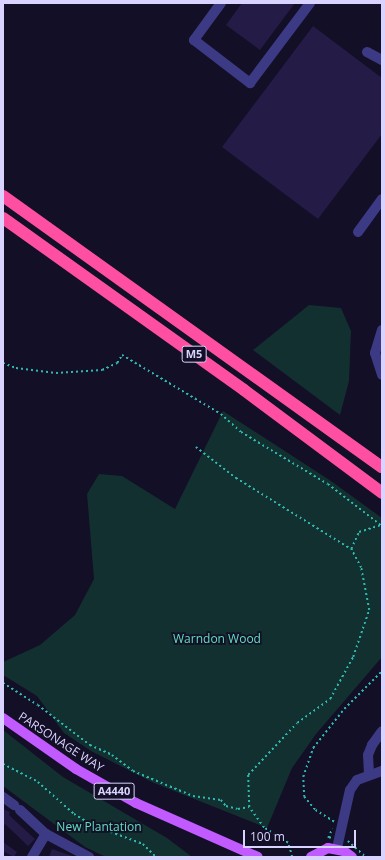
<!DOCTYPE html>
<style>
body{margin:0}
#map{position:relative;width:385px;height:860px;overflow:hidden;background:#130f26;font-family:"Open Sans",sans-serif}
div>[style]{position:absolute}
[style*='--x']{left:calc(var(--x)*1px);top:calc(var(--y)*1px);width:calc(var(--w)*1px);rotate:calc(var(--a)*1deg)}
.green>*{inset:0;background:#12302f}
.building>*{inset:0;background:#241b47}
.path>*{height:1.5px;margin-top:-0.75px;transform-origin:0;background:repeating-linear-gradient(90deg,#2fb8b0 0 2px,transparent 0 5px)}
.minor>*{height:10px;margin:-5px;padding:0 5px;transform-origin:5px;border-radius:5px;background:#3d3a85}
.major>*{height:10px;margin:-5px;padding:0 5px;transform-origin:5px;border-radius:5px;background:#c25bff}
.highway>*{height:12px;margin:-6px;padding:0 6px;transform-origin:6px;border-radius:6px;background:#ff4fa3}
span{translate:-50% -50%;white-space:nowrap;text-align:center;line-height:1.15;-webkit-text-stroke:3.5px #130f26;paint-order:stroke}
.shield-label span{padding:1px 3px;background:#130f26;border:1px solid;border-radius:3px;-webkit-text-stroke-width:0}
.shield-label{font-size:11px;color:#d9d4ff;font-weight:700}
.park-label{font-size:12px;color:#5fe0c0}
.street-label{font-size:12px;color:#d9d4ff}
.frame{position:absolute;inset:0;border:4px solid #d9d4ff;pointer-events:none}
.scale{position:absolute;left:243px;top:830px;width:113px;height:18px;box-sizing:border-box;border:2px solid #d9d4ff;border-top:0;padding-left:5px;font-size:12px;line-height:14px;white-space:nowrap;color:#d9d4ff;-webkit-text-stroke:3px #130f26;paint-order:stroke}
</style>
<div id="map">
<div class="green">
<i style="clip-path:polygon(309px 305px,341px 308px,351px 331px,349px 381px,340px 415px,253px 350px)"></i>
<i style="clip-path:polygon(223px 411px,331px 481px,382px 518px,382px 657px,316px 734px,292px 768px,267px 828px,154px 783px,91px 751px,64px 733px,37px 696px,3px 675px,3px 662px,40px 645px,75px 615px,94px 579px,87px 494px,99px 474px,122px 476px,175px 509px)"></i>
<i style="clip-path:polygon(3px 730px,63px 777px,167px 838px,192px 857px,106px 857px,85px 847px,3px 786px)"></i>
</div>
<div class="building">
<i style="clip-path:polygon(242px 3px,295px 3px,260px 50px,226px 25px)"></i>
<i style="clip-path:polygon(313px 26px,382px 78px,382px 134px,318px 219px,222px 147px)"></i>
<i style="clip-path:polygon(3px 809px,10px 812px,9px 815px,35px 839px,28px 846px,5px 824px,3px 827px)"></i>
<i style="clip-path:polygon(3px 842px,17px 852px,14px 857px,3px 851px)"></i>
<i style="clip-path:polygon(52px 849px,72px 856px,72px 857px,49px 857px)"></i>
</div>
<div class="path">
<i style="--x:3;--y:363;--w:14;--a:21"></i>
<i style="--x:16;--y:368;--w:40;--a:7.1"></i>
<i style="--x:56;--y:373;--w:46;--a:-3.7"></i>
<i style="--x:102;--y:370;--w:17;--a:-25"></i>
<i style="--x:117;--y:363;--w:9;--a:-58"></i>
<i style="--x:122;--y:355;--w:115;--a:30.8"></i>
<i style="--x:221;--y:414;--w:27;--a:42"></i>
<i style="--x:241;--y:432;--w:101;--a:30.9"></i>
<i style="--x:328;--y:484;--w:68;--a:37.9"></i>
<i style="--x:196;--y:447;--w:51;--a:37.8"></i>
<i style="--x:236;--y:478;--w:135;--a:31.7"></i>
<i style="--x:3;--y:683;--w:41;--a:32.2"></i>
<i style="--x:38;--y:705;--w:66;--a:37.6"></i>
<i style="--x:90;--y:745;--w:24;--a:24"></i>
<i style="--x:112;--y:755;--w:26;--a:37"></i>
<i style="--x:133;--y:771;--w:65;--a:22.6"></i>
<i style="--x:193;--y:796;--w:28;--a:8"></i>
<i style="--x:221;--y:800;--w:8;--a:50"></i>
<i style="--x:226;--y:806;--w:12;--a:14"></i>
<i style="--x:238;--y:809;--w:11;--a:-10"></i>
<i style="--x:3;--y:764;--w:39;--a:27"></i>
<i style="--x:38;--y:782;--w:48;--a:41.6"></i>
<i style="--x:74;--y:814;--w:21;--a:31"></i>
<i style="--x:92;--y:825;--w:54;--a:20.4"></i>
<i style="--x:143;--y:844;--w:18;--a:45"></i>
<i style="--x:334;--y:822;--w:22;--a:-148"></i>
<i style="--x:315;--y:810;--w:17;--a:-130"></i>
<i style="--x:304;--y:797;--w:20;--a:-93"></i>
<i style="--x:303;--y:777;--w:31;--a:-71"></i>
<i style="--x:313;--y:748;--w:50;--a:-51.5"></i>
<i style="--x:344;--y:709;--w:54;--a:-45"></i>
<i style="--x:331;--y:838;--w:3;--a:180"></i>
<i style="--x:328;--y:838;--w:10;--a:-66"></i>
<i style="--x:348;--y:841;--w:24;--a:42"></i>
<i style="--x:292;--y:857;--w:15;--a:-106"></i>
<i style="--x:288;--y:843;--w:28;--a:-148"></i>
<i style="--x:264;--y:828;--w:26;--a:-126"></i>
<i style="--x:249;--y:807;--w:32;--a:-92"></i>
<i style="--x:248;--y:775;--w:71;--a:-46.7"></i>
<i style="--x:297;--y:723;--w:41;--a:-36"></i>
<i style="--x:330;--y:699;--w:48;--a:-61.3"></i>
<i style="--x:353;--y:657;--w:50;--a:-71.2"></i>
<i style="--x:369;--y:610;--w:43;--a:-100.8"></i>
<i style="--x:361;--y:568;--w:21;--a:-118"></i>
<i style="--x:351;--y:549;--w:19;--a:-65"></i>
<i style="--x:359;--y:532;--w:22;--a:-18"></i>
</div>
<div class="minor">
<i style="--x:221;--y:3;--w:46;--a:126.1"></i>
<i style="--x:194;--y:40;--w:71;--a:37.5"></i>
<i style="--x:250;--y:83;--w:100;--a:-53.1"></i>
<i style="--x:367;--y:52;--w:17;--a:28"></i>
<i style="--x:358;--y:232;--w:41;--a:-54"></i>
<i style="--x:382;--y:330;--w:24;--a:107"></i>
<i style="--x:375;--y:353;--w:23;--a:72"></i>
<i style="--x:369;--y:774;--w:19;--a:-93"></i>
<i style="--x:368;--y:755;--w:11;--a:-68"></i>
<i style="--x:372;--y:745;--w:17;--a:-54"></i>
<i style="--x:3;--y:797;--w:14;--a:36"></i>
<i style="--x:20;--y:810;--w:35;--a:43"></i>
<i style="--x:46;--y:834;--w:49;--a:28.1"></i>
<i style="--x:337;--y:848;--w:59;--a:-77.4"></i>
<i style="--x:350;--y:790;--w:12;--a:-55"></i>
<i style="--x:357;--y:780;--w:27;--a:-20"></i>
<i style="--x:32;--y:857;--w:27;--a:-59"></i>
</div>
<div class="major">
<i style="--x:3;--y:718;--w:89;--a:34.9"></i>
<i style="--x:76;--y:769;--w:69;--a:29.5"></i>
<i style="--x:136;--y:803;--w:133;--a:23.9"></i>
<i style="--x:311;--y:857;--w:19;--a:-28"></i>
<i style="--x:328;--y:848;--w:16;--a:11"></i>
<i style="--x:344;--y:851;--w:10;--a:37"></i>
</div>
<div class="highway">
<i style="--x:3;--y:196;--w:466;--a:35.6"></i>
<i style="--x:3;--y:218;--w:296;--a:35.5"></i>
<i style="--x:244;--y:390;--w:172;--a:36.7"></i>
</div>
<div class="shield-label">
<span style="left:194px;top:354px">M5</span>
<span style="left:114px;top:791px">A4440</span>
</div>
<div class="park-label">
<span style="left:217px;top:639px">Warndon Wood</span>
<span style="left:99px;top:827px">New Plantation</span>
</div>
<div class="street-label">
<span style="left:61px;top:742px;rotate:33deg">PARSONAGE WAY</span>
</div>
<div class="frame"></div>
<div class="scale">100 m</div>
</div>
